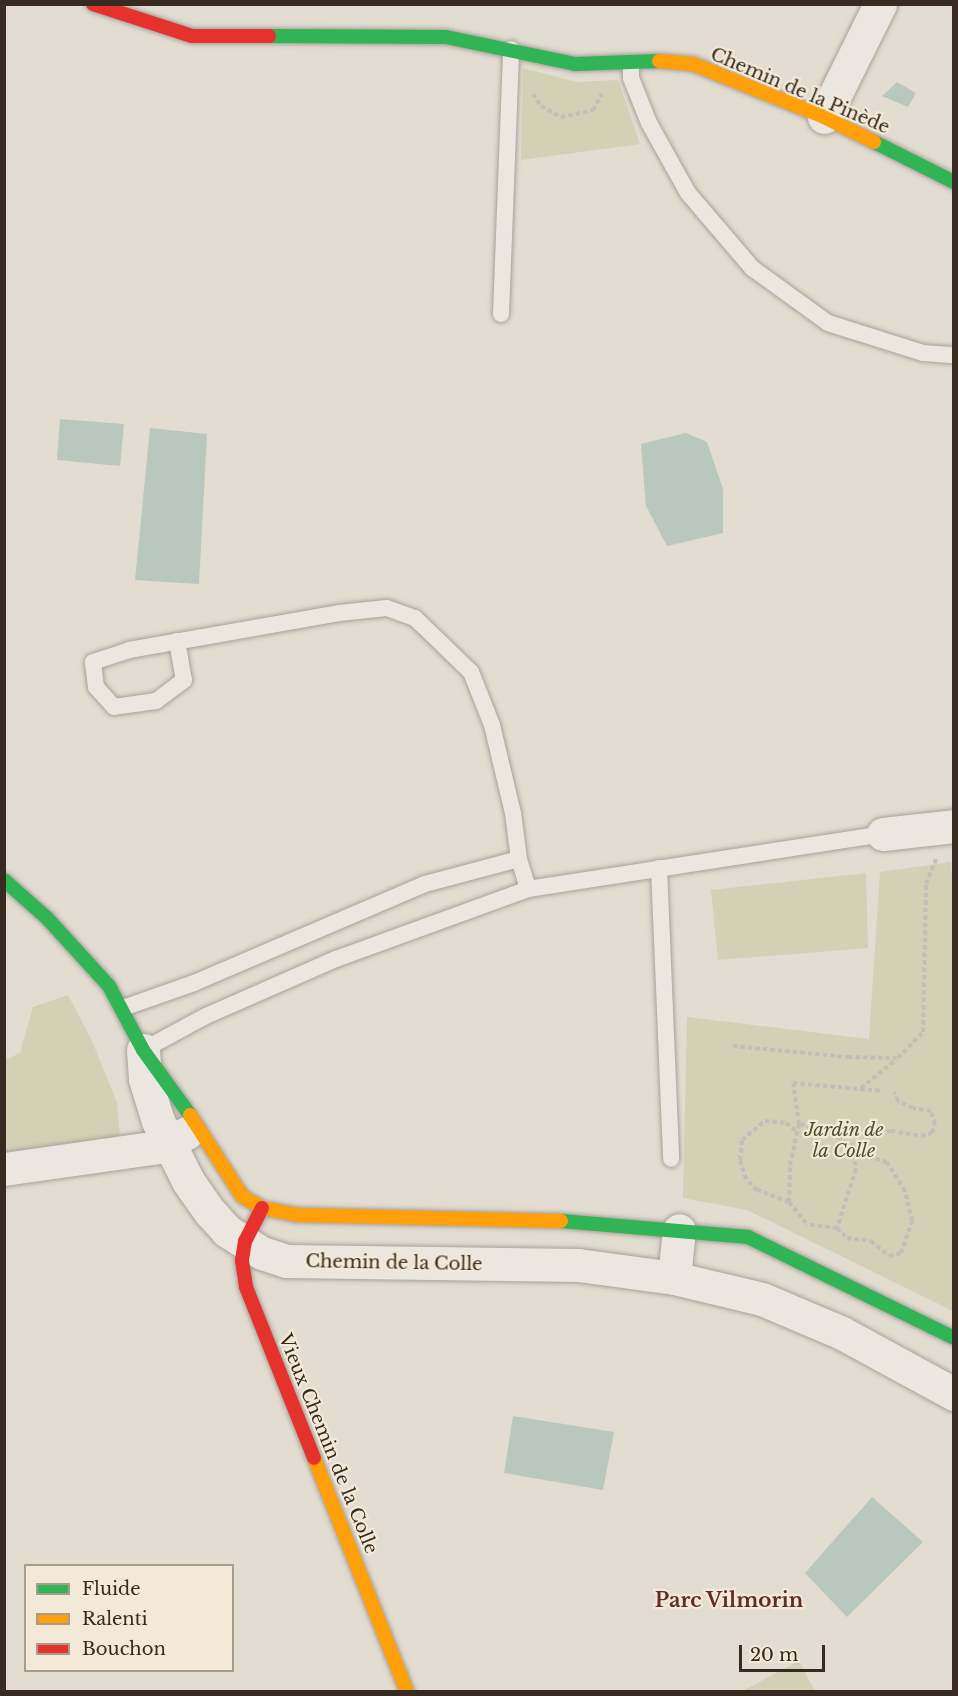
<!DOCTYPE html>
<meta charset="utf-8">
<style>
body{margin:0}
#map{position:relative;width:958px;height:1696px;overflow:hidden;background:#e2dcd1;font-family:"Libre Baskerville",serif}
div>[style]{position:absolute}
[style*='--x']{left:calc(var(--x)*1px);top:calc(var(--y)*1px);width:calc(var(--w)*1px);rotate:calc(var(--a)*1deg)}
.green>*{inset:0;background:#d2d0b5}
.water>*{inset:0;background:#bac7bf}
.path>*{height:4px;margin-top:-2px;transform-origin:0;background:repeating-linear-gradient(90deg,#c3beb8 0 4.5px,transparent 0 7.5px)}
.roads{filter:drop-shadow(0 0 2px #a8a199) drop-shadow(0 0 2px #a8a199)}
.lane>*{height:16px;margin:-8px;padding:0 8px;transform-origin:8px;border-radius:8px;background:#ebe7e0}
.street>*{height:33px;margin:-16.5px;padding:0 16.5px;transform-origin:16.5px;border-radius:16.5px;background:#ebe7e0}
.fast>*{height:14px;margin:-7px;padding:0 7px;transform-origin:7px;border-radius:7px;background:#30b455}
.slow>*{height:14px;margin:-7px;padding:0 7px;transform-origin:7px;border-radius:7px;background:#ff9f0a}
.jam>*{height:14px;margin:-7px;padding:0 7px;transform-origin:7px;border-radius:7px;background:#e5322d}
span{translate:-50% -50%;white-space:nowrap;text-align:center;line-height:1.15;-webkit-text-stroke:4.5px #f2e9d7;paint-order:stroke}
.street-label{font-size:18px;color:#362a21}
.park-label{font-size:18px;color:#48502a;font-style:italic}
.neighbourhood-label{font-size:20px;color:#5e2f26;font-weight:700}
.frame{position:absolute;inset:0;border:6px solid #362a21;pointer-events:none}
.legend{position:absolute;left:24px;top:1564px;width:210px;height:108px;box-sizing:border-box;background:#f2e9d7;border:2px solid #a79d8e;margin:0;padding:8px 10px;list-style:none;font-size:18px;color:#362a21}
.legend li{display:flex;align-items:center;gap:12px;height:30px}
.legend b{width:30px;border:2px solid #a79d8e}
.scale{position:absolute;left:739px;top:1645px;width:86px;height:27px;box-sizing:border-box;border:3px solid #362a21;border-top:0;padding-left:8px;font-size:18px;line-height:21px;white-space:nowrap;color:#362a21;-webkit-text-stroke:4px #f2e9d7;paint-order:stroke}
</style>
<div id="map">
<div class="green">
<i style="clip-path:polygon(523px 68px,577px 82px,618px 80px,640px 144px,521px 160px)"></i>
<i style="clip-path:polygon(951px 862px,954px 905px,953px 1311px,747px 1210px,683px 1198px,687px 1017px,869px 1039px,880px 872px)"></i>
<i style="clip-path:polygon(866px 873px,868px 948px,718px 960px,711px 890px)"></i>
<i style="clip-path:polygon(68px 995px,92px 1041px,117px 1103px,120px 1138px,5px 1155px,5px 1060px,20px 1053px,33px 1007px)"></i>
<i style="clip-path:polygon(799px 1661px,815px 1691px,745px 1691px,744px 1690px)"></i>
</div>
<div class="water">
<i style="clip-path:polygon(897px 82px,916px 93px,908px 107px,882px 96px)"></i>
<i style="clip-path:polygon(60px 419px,124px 424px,120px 466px,57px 460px)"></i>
<i style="clip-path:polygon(150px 428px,207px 434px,199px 584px,135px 580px)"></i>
<i style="clip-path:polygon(686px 433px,707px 442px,723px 489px,723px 533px,667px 546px,646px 506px,641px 444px)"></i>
<i style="clip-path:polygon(513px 1416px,614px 1432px,603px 1490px,504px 1473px)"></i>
<i style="clip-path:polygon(872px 1497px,923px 1542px,847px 1617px,805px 1573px)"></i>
</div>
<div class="path">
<i style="--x:533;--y:94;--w:14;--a:56"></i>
<i style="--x:541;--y:106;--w:23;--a:29"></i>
<i style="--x:561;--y:117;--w:33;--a:-12"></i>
<i style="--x:593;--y:110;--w:18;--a:-61"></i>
<i style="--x:733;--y:1046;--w:116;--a:5.5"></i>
<i style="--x:848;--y:1057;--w:50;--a:1.1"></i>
<i style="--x:898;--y:1058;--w:36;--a:-46"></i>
<i style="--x:923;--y:1032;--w:148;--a:-88.8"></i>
<i style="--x:926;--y:884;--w:27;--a:-68"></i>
<i style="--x:861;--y:1088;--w:46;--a:-38.9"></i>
<i style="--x:800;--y:1124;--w:32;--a:16"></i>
<i style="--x:831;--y:1133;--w:26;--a:31"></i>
<i style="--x:853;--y:1146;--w:23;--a:83"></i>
<i style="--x:856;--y:1169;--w:62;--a:107.9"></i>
<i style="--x:837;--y:1228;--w:31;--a:-173"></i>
<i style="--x:853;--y:1146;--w:22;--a:-30"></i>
<i style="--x:872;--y:1135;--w:19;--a:-12"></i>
<i style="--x:891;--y:1131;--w:30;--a:9"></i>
<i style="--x:921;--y:1136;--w:11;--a:-15"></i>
<i style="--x:932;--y:1133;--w:9;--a:-72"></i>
<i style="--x:935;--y:1124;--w:14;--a:-107"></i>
<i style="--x:931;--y:1111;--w:18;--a:-171"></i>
<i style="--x:913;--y:1108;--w:17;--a:-155"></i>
<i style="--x:898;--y:1101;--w:10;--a:-114"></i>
<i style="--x:789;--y:1202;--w:34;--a:-159"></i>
<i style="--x:757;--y:1190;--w:16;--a:-135"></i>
<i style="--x:746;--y:1179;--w:20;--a:-108"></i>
<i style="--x:740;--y:1160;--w:20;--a:-84"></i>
<i style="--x:742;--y:1140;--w:30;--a:-40"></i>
<i style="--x:765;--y:1121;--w:21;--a:5"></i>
<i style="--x:786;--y:1123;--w:15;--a:37"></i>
<i style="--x:806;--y:1223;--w:27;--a:-129"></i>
<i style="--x:789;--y:1202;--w:37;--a:-88"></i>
<i style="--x:790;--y:1165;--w:42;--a:-77.6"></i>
<i style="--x:799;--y:1124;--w:41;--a:-98.3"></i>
<i style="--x:793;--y:1083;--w:89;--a:5.1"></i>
<i style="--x:837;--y:1228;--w:14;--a:45"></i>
<i style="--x:847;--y:1238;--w:24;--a:7"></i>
<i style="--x:871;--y:1241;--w:23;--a:40"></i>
<i style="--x:889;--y:1256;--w:12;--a:-14"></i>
<i style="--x:901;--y:1253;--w:34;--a:-71"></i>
<i style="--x:912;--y:1221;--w:31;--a:-103"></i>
<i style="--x:905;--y:1191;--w:34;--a:-122"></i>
<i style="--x:887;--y:1162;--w:34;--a:-165"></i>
</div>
<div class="roads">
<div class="lane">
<i style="--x:631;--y:63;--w:15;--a:90"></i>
<i style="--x:631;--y:78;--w:48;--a:68.2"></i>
<i style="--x:649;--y:123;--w:80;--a:60.9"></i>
<i style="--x:688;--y:193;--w:99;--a:49.5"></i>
<i style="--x:752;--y:268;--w:94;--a:35.9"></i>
<i style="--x:828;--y:323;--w:100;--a:17.5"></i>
<i style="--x:923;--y:353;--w:31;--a:4"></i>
<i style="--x:501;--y:314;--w:265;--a:-87.8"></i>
<i style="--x:177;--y:641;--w:40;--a:80"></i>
<i style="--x:184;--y:680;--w:35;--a:143"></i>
<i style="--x:156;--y:701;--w:42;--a:171.9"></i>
<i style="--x:114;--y:707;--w:27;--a:-132"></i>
<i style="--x:96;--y:687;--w:25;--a:-97"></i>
<i style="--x:93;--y:662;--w:38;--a:-18"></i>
<i style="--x:129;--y:650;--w:213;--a:-10"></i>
<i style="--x:339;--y:613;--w:48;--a:-5.9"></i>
<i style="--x:387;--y:608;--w:30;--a:20"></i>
<i style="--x:415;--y:618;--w:78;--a:44"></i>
<i style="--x:471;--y:672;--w:57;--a:68.4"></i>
<i style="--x:492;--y:725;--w:90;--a:76.6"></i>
<i style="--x:513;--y:813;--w:46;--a:82.6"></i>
<i style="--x:519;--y:859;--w:31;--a:73"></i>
<i style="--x:659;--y:868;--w:291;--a:87.6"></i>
<i style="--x:123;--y:1008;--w:75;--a:-19.4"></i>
<i style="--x:194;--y:983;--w:251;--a:-23.2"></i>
<i style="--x:425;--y:884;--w:97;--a:-14.9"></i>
<i style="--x:143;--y:1050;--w:72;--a:-28.4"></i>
<i style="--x:206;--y:1016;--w:142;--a:-23.7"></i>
<i style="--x:336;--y:959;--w:204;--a:-20"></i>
<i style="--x:528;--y:889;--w:359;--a:-8.8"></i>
</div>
<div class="street">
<i style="--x:824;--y:117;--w:126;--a:-63.6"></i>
<i style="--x:883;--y:834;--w:71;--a:-6.4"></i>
<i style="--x:143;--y:1050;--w:29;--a:86"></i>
<i style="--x:145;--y:1079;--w:44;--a:72.8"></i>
<i style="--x:158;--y:1121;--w:67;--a:63.4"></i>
<i style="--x:188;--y:1181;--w:38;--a:55"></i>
<i style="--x:210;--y:1212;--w:25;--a:48"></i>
<i style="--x:227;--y:1231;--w:41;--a:32.2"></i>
<i style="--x:262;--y:1253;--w:25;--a:18"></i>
<i style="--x:286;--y:1261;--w:292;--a:0.8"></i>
<i style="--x:578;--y:1265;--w:97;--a:7.7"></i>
<i style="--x:674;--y:1278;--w:90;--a:13.4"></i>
<i style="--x:762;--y:1299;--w:87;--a:23"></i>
<i style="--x:842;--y:1333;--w:128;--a:28.6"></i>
<i style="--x:4;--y:1169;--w:157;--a:-8.1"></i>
<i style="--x:159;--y:1147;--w:31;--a:-27"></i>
<i style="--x:674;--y:1278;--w:48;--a:-84.1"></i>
</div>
<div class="fast">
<i style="--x:269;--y:36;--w:177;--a:0.3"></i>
<i style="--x:446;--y:37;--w:132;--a:11.8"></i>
<i style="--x:575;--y:64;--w:84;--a:-2"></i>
<i style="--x:874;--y:142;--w:89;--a:26.6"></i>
<i style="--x:4;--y:880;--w:57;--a:41.5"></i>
<i style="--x:47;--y:918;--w:92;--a:47.6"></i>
<i style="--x:109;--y:986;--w:72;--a:62"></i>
<i style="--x:143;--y:1050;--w:80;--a:54.1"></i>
<i style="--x:561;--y:1221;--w:188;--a:4.9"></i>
<i style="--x:748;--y:1237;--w:229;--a:26.1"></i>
</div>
<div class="slow">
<i style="--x:659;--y:61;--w:34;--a:5"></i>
<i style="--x:693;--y:64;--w:141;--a:22"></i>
<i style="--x:824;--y:117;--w:56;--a:26.6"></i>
<i style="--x:190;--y:1115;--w:96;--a:57.3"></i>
<i style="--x:242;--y:1196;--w:23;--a:31"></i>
<i style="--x:262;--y:1208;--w:37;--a:11"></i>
<i style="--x:298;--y:1215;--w:263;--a:1.3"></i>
<i style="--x:314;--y:1458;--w:252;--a:68.3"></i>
</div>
<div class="jam">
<i style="--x:93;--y:4;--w:104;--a:17.9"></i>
<i style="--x:192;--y:36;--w:77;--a:0"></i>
<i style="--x:262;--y:1208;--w:37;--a:117"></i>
<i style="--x:245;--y:1241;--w:20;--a:99"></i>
<i style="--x:242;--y:1261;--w:26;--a:81"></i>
<i style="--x:246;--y:1287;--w:184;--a:68.3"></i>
</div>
</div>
<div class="street-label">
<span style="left:800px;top:91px;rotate:23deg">Chemin de la Pinède</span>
<span style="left:394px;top:1263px;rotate:1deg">Chemin de la Colle</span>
<span style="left:328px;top:1444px;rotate:68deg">Vieux Chemin de la Colle</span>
</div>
<div class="park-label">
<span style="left:844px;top:1141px">Jardin de<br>la Colle</span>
</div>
<div class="neighbourhood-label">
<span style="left:729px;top:1600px">Parc Vilmorin</span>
</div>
<div class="frame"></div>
<ul class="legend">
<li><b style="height:8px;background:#30b455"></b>Fluide</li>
<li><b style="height:8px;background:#ff9f0a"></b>Ralenti</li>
<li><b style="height:8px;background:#e5322d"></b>Bouchon</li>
</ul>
<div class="scale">20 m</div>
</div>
